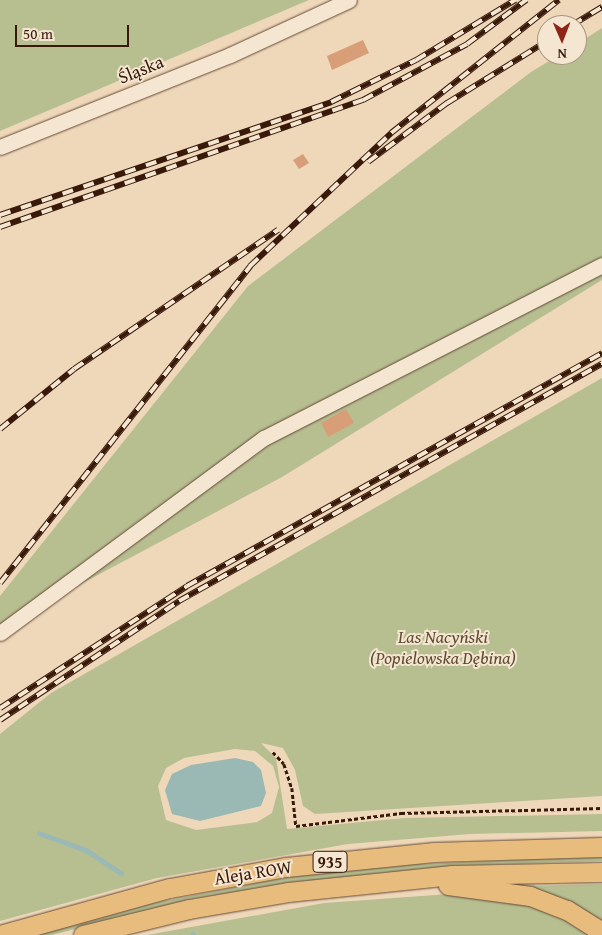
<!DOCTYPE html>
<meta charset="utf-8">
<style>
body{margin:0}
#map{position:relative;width:602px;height:935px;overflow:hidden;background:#efd8ba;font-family:"Gentium Book Plus",serif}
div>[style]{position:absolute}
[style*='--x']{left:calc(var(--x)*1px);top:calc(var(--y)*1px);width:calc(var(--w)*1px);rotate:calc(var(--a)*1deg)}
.green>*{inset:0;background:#b7bf91}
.water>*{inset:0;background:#9ab9b4}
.stream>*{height:4.5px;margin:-2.25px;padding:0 2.25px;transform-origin:2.25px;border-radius:2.25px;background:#9ab9b4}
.building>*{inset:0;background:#d79e77}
.path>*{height:2.5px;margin-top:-1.25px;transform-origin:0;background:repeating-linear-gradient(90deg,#38190a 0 4px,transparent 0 6.5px)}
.roads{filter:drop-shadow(0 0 1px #664936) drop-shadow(0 0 1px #664936)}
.minor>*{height:15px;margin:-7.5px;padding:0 7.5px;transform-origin:7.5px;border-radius:7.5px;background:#f5e6d2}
.major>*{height:19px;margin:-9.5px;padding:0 9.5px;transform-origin:9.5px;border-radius:9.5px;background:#e8bc7d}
.rail>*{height:5.5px;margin-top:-2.75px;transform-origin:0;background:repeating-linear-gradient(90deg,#f5e6d2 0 11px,#38190a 0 22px);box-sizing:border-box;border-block:1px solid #38190a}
span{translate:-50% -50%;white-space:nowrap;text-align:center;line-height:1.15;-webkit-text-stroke:4px #f5e6d2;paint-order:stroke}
.shield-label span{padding:1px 4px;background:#f5e6d2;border:1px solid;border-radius:4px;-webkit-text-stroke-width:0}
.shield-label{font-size:16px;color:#38190a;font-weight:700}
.street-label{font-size:18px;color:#38190a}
.park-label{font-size:18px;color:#5e4b32;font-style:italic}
.north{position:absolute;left:537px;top:15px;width:50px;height:50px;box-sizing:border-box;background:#f5e6d2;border:1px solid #a99482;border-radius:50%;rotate:179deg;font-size:14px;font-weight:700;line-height:20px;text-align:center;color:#38190a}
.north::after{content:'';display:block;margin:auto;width:18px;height:22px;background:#8f2418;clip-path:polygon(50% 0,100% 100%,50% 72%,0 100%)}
.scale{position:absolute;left:15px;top:25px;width:114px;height:22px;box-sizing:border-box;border:2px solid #38190a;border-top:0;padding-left:6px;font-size:15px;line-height:18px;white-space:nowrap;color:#38190a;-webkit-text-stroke:4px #f5e6d2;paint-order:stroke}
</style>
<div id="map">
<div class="green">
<i style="clip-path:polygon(0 0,309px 0,0 131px)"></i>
<i style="clip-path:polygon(602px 28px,602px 280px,282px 477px,0 627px,0 596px,248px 286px,531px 72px,559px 55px,577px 55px,577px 44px)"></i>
<i style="clip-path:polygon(evenodd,602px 378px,602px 796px,315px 814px,303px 806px,295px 770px,283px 748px,261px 743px,276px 758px,287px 829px,405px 818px,602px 814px,602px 831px,470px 834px,348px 844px,157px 878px,0 921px,0 734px,51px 693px,602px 378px,235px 749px,255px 751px,273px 766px,279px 787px,272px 813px,257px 822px,196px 830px,166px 820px,158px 786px,166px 768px,184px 758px,235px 749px)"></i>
<i style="clip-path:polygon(602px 856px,602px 861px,454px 866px,288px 883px,193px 899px,52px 935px,33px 935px,142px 905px,288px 877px,393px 865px)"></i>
<i style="clip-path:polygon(602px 884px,602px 923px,568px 901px,526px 886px)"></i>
<i style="clip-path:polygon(463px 893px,545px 909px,593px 935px,147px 935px,324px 903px)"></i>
</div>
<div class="water">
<i style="clip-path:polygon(235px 758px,253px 762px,261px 770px,266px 793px,261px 806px,200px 821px,172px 814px,165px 790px,172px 774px,191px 765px)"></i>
</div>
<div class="stream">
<i style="--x:39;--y:833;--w:50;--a:19.9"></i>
<i style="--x:86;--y:850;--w:42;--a:33.3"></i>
<i style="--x:193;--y:934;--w:1;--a:45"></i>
</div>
<div class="building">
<i style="clip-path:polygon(363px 40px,369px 53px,332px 70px,327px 56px)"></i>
<i style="clip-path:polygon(303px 154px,309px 163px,299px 169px,293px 160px)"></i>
<i style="clip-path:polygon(346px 409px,354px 423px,328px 437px,321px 423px)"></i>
</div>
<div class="path">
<i style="--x:273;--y:752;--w:16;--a:47"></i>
<i style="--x:284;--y:764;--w:25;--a:72"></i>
<i style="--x:292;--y:788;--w:38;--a:84"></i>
<i style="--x:296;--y:826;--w:106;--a:-7.1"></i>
<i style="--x:401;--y:813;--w:201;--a:-1.4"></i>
</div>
<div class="roads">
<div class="minor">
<i style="--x:0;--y:147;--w:248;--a:-21.8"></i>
<i style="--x:230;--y:55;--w:131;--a:-24.8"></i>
<i style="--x:0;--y:633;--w:328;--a:-36.5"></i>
<i style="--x:264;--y:438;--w:380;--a:-27.1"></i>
</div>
<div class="major">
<i style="--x:448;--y:885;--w:83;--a:7.6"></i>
<i style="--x:530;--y:896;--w:40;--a:21"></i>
<i style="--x:567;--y:910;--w:41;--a:32.2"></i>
<i style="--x:0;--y:935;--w:176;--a:-15.5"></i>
<i style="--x:170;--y:888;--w:118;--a:-10.3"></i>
<i style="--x:286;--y:867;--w:149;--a:-5.8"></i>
<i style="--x:434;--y:852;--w:168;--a:-1.7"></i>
<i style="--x:83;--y:935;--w:109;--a:-13.8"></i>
<i style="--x:189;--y:909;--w:100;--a:-9.7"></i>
<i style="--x:288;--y:892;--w:165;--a:-5.9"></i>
<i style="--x:452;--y:875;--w:150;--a:-1.1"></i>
</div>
</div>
<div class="rail">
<i style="--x:572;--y:25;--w:35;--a:-31"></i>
<i style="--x:368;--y:162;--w:99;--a:-36.8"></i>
<i style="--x:447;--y:103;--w:118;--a:-31.8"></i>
<i style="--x:0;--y:215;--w:350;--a:-18.8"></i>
<i style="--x:331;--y:102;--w:95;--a:-26.3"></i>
<i style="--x:416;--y:60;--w:116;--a:-31.2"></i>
<i style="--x:0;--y:227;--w:385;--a:-19.3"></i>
<i style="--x:363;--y:100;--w:118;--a:-28.3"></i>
<i style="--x:467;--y:44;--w:74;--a:-36.7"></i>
<i style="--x:0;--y:429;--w:95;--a:-39"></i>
<i style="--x:74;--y:369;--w:247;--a:-34.3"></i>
<i style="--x:0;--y:583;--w:404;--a:-51.7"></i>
<i style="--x:250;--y:266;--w:194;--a:-43.3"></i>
<i style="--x:391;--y:133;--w:214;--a:-38.4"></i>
<i style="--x:0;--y:708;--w:223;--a:-33.1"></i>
<i style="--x:187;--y:586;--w:476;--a:-29.3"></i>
<i style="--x:0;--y:720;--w:215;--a:-33.6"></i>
<i style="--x:179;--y:601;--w:485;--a:-29.3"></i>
</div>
<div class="shield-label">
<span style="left:330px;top:862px">935</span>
</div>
<div class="street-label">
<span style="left:141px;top:70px;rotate:-22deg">Śląska</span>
<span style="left:253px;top:873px;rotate:-9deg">Aleja ROW</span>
</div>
<div class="park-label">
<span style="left:443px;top:648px">Las Nacyński<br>(Popielowska Dębina)</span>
</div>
<div class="north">N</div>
<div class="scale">50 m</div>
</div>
